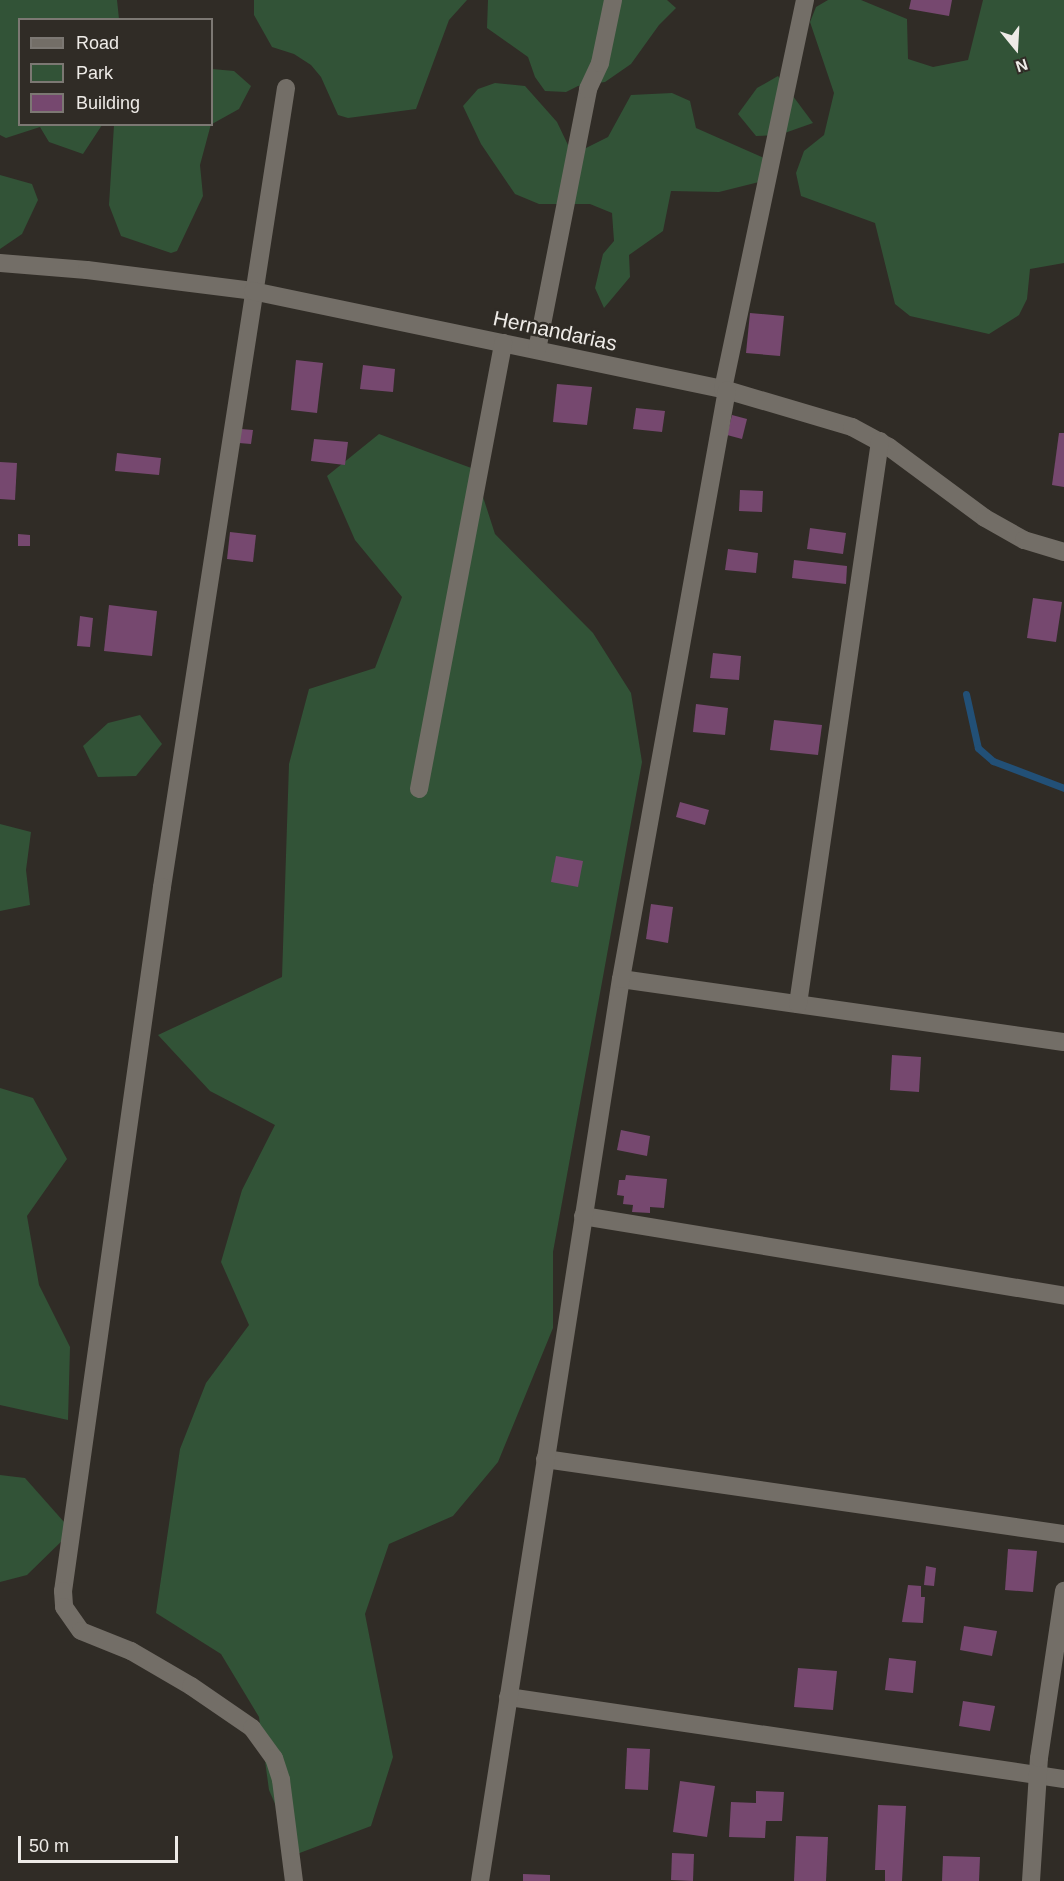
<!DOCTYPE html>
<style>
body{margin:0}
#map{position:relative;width:1064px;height:1881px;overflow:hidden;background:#302c26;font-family:Arial,sans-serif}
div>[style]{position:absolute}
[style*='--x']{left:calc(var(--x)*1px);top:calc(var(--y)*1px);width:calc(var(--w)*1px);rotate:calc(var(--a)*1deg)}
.green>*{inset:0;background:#325337}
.stream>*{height:7px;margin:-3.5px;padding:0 3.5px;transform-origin:3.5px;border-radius:3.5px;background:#225077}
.building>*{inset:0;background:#76486f}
.minor>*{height:18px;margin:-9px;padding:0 9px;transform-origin:9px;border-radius:9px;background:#736e67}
span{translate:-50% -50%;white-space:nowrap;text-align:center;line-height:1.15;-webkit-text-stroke:5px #302c26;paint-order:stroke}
.street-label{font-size:21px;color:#eeebe7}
.legend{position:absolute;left:18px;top:18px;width:195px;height:108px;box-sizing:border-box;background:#302c26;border:2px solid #7c7873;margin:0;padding:8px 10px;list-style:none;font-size:18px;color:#eeebe7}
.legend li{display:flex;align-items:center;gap:12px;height:30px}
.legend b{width:30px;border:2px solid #7c7873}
.north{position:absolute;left:986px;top:18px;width:60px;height:60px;-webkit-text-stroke:4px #302c26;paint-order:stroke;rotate:162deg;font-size:16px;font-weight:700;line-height:24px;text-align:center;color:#eeebe7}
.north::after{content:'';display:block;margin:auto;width:21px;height:27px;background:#eeebe7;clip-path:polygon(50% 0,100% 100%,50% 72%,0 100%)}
.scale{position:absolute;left:18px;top:1836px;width:160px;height:27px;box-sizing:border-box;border:3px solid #eeebe7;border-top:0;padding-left:8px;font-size:18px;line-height:21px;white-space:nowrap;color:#eeebe7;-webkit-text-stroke:4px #302c26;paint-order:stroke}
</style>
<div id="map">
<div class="green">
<i style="clip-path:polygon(0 0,117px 0,119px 19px,20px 20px,20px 124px,102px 125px,83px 154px,49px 142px,40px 127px,6px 138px,0 135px)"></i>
<i style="clip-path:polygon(254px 0,467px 0,449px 20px,416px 109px,348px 118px,338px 115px,321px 77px,311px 65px,294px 54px,272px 47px,254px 15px)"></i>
<i style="clip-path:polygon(488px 0,667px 0,676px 8px,659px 25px,631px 64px,605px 82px,578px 86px,566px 92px,545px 91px,535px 77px,528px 57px,487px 28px)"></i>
<i style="clip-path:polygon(828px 0,861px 0,907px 19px,908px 59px,933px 67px,968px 60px,983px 0,1064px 0,1064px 263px,1030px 269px,1027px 299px,1019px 315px,989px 334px,910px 316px,895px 304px,875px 223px,801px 196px,796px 173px,804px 151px,824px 135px,834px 93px,810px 22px,816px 7px)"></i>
<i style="clip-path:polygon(212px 69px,234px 71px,251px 86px,239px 109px,212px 124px)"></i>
<i style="clip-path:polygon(778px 76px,813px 123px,779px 135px,756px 136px,738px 114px,757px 88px)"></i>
<i style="clip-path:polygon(495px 83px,525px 86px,557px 122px,568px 145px,582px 150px,608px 137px,631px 95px,672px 93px,690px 101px,696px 128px,764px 158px,759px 182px,719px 192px,671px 191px,663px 231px,629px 255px,630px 277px,604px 308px,595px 288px,603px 254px,614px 241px,612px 213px,590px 204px,539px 204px,515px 194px,481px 144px,463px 106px,478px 89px)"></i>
<i style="clip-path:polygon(211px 124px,200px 165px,203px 196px,177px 251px,171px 253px,121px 236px,109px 205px,114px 125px)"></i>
<i style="clip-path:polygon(0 175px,32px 184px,38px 200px,22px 234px,0 249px)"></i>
<i style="clip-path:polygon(379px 434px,474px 469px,495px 534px,593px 633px,631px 693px,642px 762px,553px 1252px,553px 1328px,498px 1462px,453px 1516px,389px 1544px,365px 1614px,393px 1757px,371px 1826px,297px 1854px,269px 1790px,259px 1717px,221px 1654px,156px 1613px,180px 1449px,206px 1383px,249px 1325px,221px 1262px,242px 1190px,275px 1125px,210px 1091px,158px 1035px,282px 977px,289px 764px,309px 689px,375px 668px,402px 597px,355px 540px,327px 476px)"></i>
<i style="clip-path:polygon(140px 715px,162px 744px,136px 776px,98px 777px,83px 746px,108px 723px)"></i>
<i style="clip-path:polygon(0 824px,31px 832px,26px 870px,30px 905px,0 911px)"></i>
<i style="clip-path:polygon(0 1088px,33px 1098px,67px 1159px,27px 1216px,39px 1285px,70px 1347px,68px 1420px,0 1405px)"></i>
<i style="clip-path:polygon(0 1475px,25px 1478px,72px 1531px,27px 1575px,0 1582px)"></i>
</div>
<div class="stream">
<i style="--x:966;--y:694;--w:55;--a:77.5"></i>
<i style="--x:978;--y:748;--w:20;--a:41"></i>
<i style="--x:993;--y:761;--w:76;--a:20.8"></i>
</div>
<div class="building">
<i style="clip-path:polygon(911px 0,952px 0,949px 16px,909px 9px)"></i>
<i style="clip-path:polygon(750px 313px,784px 316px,780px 356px,746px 353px)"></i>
<i style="clip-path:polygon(296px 360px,323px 363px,317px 413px,291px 410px)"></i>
<i style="clip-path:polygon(363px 365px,395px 369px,393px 392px,360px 389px)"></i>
<i style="clip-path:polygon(557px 384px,592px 387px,587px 425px,553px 422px)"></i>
<i style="clip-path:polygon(636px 408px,665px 411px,662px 432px,633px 429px)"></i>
<i style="clip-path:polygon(732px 415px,747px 419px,742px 439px,727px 435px)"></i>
<i style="clip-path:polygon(241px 429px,253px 430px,251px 444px,239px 443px)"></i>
<i style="clip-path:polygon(1059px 433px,1064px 433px,1064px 487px,1052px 485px)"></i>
<i style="clip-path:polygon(314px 439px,348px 442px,345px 465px,311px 461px)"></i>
<i style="clip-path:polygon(117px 453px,161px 458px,159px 475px,115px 471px)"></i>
<i style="clip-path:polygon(0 462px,17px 463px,15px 500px,0 499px)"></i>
<i style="clip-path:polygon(740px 490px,763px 491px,762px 512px,739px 511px)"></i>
<i style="clip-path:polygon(810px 528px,846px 533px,843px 554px,807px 549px)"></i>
<i style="clip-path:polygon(230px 532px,256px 535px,253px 562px,227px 559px)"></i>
<i style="clip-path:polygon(18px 534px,30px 535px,30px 546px,18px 546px)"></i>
<i style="clip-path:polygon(728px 549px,758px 553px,756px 573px,725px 570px)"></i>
<i style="clip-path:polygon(794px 560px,847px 566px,846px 584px,792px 578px)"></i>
<i style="clip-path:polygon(1033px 598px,1062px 602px,1056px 642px,1027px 638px)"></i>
<i style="clip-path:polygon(109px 605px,157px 611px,152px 656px,104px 651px)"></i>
<i style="clip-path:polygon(80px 616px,93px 618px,90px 647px,77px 646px)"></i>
<i style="clip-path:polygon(713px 653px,741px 656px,739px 680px,710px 678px)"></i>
<i style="clip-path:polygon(696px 704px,728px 708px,725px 735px,693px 732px)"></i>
<i style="clip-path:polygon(774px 720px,822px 725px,818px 755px,770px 750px)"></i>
<i style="clip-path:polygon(680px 802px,709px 810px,705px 825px,676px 817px)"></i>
<i style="clip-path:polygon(556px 856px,583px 861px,578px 887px,551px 882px)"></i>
<i style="clip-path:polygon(651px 904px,673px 907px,668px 943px,646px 939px)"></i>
<i style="clip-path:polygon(892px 1055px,921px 1057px,919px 1092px,890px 1090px)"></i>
<i style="clip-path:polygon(621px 1130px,650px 1136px,647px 1156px,617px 1150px)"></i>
<i style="clip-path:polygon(626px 1175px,667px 1179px,664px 1208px,650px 1207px,650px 1213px,632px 1212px,633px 1205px,623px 1204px,624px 1196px,617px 1195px,619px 1180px,625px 1180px)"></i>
<i style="clip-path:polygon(1008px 1549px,1037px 1551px,1033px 1592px,1005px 1590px)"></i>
<i style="clip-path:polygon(926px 1566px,936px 1568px,934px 1586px,924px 1585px)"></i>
<i style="clip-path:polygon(908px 1585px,921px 1586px,921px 1597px,925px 1597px,923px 1623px,902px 1622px)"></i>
<i style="clip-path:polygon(964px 1626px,997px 1631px,992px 1656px,960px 1650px)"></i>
<i style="clip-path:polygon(889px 1658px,916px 1661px,913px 1693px,885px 1690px)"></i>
<i style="clip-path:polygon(798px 1668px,837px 1671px,833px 1710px,794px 1707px)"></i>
<i style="clip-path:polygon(963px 1701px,995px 1706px,990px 1731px,959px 1726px)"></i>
<i style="clip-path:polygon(627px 1748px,650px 1749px,648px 1790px,625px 1789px)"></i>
<i style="clip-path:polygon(680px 1781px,715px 1786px,707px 1837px,673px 1832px)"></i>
<i style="clip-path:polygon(756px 1791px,784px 1792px,782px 1821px,766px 1821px,765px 1838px,729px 1837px,731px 1802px,756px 1803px)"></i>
<i style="clip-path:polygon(878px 1805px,906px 1806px,902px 1881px,885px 1881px,885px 1870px,875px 1870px)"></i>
<i style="clip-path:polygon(796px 1836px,828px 1837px,826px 1881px,794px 1881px)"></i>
<i style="clip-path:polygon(672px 1853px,694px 1854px,693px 1881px,671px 1880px)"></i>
<i style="clip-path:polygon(943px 1856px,980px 1857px,979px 1881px,942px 1881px)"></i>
<i style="clip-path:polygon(523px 1874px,550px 1875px,550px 1881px,523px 1881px)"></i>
</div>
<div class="minor">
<i style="--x:286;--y:88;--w:809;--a:98.82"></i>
<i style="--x:162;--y:887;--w:711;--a:98"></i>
<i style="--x:63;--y:1591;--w:16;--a:86"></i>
<i style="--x:64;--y:1607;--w:29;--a:55"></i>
<i style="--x:81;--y:1631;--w:54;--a:21.8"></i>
<i style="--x:131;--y:1651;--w:69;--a:30.3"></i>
<i style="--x:191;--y:1686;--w:74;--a:34.5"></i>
<i style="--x:252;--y:1728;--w:37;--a:54"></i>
<i style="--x:274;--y:1758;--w:23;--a:72"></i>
<i style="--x:281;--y:1780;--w:102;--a:82.7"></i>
<i style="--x:0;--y:263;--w:87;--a:4.6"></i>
<i style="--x:87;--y:270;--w:167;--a:7.2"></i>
<i style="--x:253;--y:291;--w:480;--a:11.8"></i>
<i style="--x:723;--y:389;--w:134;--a:16.4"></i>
<i style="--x:852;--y:427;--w:42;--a:28.4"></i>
<i style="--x:889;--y:447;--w:119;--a:36.5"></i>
<i style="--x:985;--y:518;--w:45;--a:29.4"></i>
<i style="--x:1024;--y:540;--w:42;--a:16.7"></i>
<i style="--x:537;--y:350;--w:266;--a:-78.9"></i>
<i style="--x:588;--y:89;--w:29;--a:-65"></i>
<i style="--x:600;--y:63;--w:64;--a:-78.3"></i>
<i style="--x:723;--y:389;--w:398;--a:-78.1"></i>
<i style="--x:419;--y:789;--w:454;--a:-79.3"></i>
<i style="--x:621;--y:979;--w:447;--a:8.1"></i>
<i style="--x:798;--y:1004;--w:569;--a:-81.71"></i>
<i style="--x:583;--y:1216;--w:488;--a:9.4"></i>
<i style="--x:545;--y:1459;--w:524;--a:8.22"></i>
<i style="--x:508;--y:1697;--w:562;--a:8.39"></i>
<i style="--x:480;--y:1881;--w:913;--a:-81.12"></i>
<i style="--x:621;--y:979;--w:598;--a:-79.8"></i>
<i style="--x:1031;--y:1881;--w:123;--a:-86.3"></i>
<i style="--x:1039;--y:1758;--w:169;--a:-81.5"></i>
</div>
<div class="street-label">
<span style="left:555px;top:331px;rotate:12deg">Hernandarias</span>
</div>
<ul class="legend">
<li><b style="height:8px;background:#736e67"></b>Road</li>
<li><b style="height:16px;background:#325337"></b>Park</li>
<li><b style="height:16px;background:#76486f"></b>Building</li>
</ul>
<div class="north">N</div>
<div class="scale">50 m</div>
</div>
